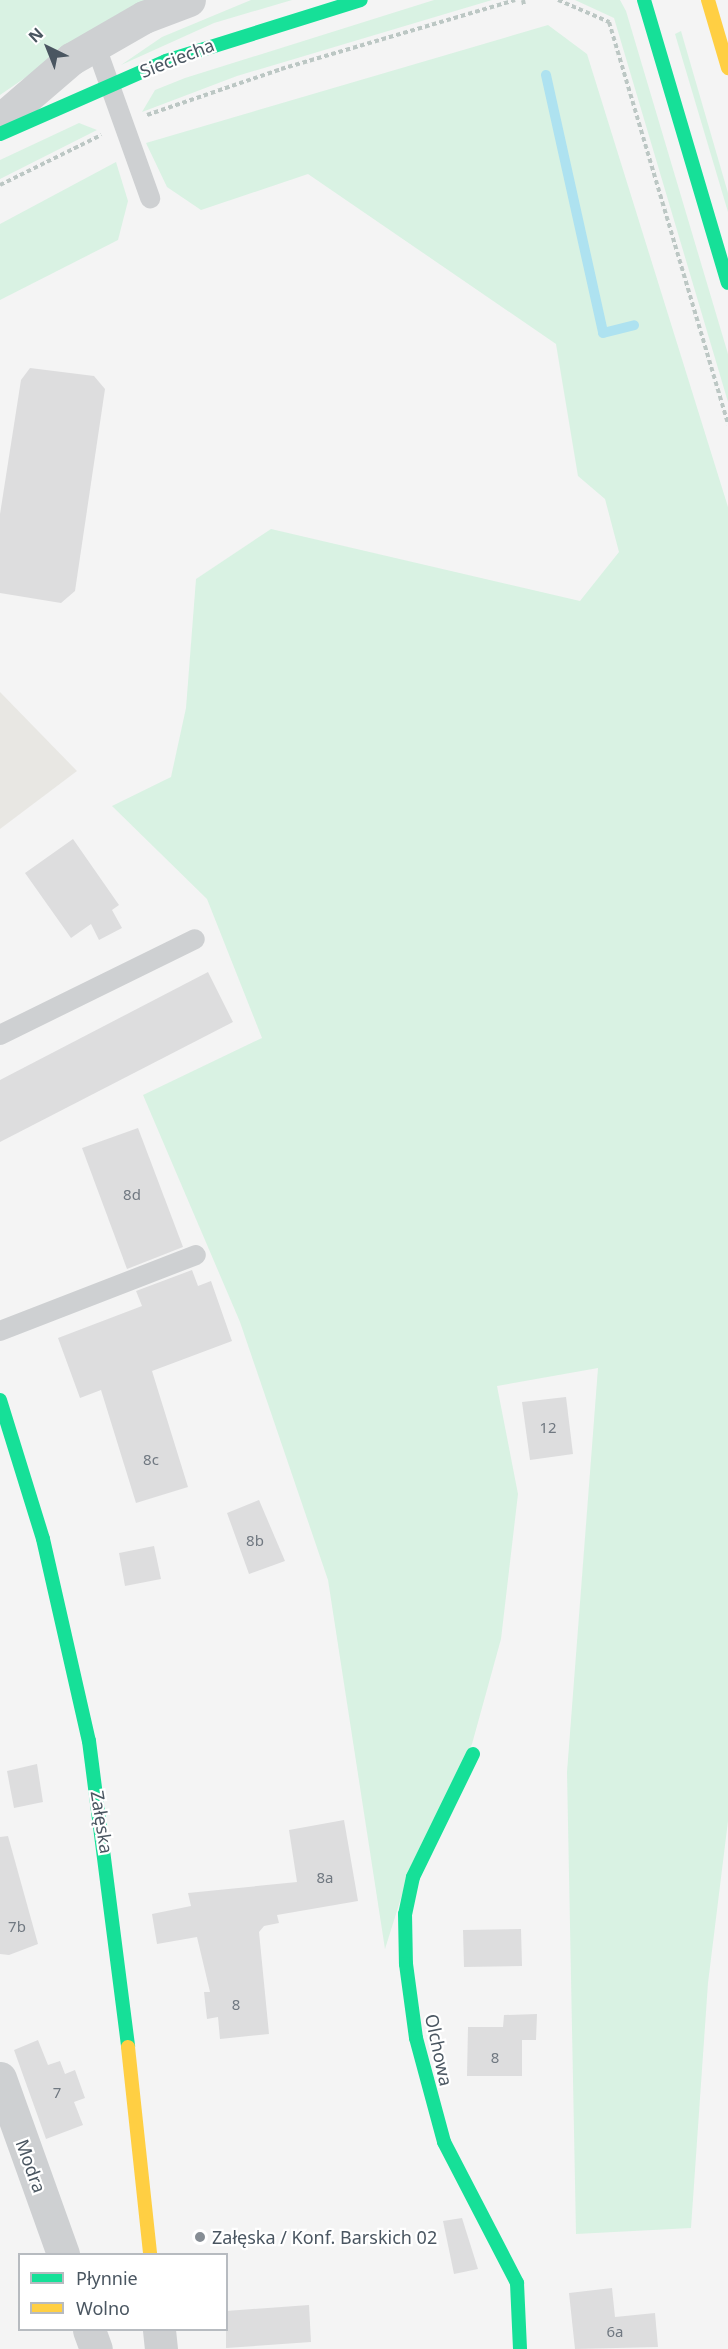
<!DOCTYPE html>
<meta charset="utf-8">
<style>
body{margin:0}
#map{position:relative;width:728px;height:2349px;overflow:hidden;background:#f4f4f4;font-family:"Noto Sans",sans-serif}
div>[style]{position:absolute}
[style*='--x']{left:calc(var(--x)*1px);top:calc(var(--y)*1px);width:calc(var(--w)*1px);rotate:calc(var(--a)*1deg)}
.commercial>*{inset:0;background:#e8e7e3}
.green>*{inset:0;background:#d9f2e3}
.stream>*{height:10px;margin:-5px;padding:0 5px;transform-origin:5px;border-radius:5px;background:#aee2f0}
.building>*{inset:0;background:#ddddde}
.path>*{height:4px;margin-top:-2px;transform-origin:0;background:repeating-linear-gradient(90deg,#bcc7c4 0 4.5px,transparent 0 7.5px)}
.lane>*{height:20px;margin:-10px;padding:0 10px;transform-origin:10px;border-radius:10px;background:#ced0d2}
.street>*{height:33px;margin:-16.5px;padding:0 16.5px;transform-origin:16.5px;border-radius:16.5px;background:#ced0d2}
.fast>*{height:14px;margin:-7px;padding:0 7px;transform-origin:7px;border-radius:7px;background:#16e098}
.slow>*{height:14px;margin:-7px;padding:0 7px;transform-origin:7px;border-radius:7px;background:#ffcf43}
.dots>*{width:16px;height:16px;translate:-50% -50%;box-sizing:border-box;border:3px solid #fff;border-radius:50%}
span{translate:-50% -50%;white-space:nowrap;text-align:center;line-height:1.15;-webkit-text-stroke:4.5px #fff;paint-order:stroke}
.number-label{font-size:15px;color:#707881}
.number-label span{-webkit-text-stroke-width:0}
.street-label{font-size:18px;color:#4a5661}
.poi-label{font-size:18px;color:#4a5661}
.left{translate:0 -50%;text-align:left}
.legend{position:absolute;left:18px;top:2253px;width:210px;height:78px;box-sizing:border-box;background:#fff;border:2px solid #b7bbc0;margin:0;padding:8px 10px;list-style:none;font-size:18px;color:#4a5661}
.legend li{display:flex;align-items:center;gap:12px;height:30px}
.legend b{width:30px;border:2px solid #b7bbc0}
.north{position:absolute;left:18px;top:18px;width:60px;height:60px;-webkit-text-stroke:4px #fff;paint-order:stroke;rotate:317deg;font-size:16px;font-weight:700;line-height:24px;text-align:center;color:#4a5661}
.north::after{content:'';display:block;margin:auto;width:21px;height:27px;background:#4a5661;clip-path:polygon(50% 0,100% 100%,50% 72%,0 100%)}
</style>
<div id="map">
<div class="commercial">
<i style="clip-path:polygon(0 692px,77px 771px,0 829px)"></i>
</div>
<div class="green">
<i style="clip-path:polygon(0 0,148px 0,115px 16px,0 95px)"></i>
<i style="clip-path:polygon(251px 0,292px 0,214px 23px,121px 65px,162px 37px)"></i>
<i style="clip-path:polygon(434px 0,492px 0,237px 76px,142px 112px,155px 90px,185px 78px)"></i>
<i style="clip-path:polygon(575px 0,620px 0,626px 11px,728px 354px,728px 402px,614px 18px)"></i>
<i style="clip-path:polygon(548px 25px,587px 54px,728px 507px,728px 1821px,708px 1983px,691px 2228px,576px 2234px,567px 1772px,598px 1368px,497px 1386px,518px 1494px,501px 1639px,472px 1744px,412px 1863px,385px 1949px,328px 1580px,240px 1322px,143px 1095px,262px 1038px,207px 899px,112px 806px,171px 777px,186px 708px,196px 579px,271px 529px,580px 601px,619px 552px,605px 499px,578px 476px,556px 344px,308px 174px,201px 210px,167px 187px,146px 143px)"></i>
<i style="clip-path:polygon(681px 31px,728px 193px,728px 212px,675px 34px)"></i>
<i style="clip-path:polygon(79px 123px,97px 130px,0 179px,0 160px)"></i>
<i style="clip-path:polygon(116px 162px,128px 201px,118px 240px,0 300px,0 224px)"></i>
</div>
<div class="stream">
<i style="--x:546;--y:75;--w:264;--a:77.5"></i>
<i style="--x:603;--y:333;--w:32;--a:-14"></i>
</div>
<div class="building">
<i style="clip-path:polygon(30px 368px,94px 376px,105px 389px,75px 591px,61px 603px,0 593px,0 514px,21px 380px)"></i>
<i style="clip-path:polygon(73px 839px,119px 905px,112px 910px,122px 928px,99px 940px,91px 924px,71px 938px,25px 873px)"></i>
<i style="clip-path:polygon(208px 972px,233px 1022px,0 1142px,0 1080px)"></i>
<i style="clip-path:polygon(138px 1128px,183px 1247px,127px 1269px,82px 1148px)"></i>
<i style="clip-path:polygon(192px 1270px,198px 1286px,211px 1281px,232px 1341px,152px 1371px,188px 1487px,136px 1503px,101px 1390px,80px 1398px,58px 1338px,142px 1306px,136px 1291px)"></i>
<i style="clip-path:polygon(566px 1397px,573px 1454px,530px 1460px,522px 1402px)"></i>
<i style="clip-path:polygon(259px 1500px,285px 1561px,249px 1574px,227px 1513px)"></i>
<i style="clip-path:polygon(154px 1546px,161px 1579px,125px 1586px,119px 1553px)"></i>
<i style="clip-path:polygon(37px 1764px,43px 1802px,14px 1808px,7px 1771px)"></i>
<i style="clip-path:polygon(344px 1820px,358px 1901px,277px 1915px,279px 1923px,264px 1926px,259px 1932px,269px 2034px,220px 2039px,218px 2017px,207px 2019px,204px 1992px,210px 1992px,197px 1937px,157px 1944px,152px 1914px,191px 1906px,188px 1893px,297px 1882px,289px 1830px)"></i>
<i style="clip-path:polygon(8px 1836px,38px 1944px,9px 1955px,0 1954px,0 1837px)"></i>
<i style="clip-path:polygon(521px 1929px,522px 1966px,464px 1967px,463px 1930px)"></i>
<i style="clip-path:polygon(537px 2014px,536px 2040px,522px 2040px,522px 2076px,467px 2076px,468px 2027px,503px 2027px,504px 2015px)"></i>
<i style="clip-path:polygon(38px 2040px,48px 2065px,60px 2061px,65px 2074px,75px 2070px,85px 2098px,74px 2102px,83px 2125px,46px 2139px,14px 2050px)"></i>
<i style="clip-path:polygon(462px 2218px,478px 2269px,454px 2274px,443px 2221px)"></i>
<i style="clip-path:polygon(612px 2288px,615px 2317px,655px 2313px,658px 2347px,575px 2349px,569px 2293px)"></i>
<i style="clip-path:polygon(309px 2305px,311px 2342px,226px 2348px,226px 2311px)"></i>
</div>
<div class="path">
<i style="--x:523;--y:0;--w:5;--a:79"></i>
<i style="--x:558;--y:0;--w:56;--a:23.3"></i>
<i style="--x:609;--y:22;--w:420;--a:73.5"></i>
<i style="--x:147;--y:115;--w:142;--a:-18.9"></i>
<i style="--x:281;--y:69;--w:244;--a:-16.4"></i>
<i style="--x:0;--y:185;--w:113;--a:-26.3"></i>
</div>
<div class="lane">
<i style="--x:95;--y:44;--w:164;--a:70.3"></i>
<i style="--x:0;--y:1035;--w:217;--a:-26.2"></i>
<i style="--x:0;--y:1331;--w:210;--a:-21.2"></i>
</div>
<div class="street">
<i style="--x:0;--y:120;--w:94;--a:-40.7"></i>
<i style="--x:71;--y:59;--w:84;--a:-29.9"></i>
<i style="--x:144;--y:17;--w:48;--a:-20.7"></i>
<i style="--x:0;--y:2078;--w:187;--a:70.3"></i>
<i style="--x:89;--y:2330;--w:20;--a:70"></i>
<i style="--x:159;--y:2330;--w:19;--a:84"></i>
</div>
<div class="fast">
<i style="--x:644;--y:0;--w:295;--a:73.5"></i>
<i style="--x:0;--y:134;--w:181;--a:-23.7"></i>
<i style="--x:166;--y:61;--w:204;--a:-17.4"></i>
<i style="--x:0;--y:1400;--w:145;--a:72.8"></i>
<i style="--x:43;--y:1539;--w:207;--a:77.2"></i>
<i style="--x:89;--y:1741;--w:308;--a:82.7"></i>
<i style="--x:473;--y:1754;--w:137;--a:116"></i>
<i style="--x:413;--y:1877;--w:38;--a:102"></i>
<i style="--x:405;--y:1914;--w:50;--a:88.9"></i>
<i style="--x:406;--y:1964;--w:75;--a:82.3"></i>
<i style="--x:416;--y:2038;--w:108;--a:74.9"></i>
<i style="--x:444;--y:2142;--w:159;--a:62.6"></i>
<i style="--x:517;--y:2283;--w:66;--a:87.4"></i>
</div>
<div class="slow">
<i style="--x:708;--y:0;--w:71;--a:73.6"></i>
<i style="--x:128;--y:2047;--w:208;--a:83.9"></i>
</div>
<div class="dots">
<i style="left:200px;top:2237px;background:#868d94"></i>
</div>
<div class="number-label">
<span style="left:132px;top:1195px">8d</span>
<span style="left:548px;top:1428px">12</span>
<span style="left:151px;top:1460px">8c</span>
<span style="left:255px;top:1541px">8b</span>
<span style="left:325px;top:1878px">8a</span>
<span style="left:17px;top:1927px">7b</span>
<span style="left:236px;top:2005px">8</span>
<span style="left:495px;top:2058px">8</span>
<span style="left:57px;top:2093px">7</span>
<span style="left:615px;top:2332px">6a</span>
</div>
<div class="street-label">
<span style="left:177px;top:58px;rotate:-21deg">Sieciecha</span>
<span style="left:102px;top:1822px;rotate:81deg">Załęska</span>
<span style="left:439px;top:2050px;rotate:78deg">Olchowa</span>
<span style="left:31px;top:2166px;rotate:70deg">Modra</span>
</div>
<div class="poi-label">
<span class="left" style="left:212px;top:2237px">Załęska / Konf. Barskich 02</span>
</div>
<ul class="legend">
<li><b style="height:8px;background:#16e098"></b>Płynnie</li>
<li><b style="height:8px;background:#ffcf43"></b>Wolno</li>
</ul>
<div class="north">N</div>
</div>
